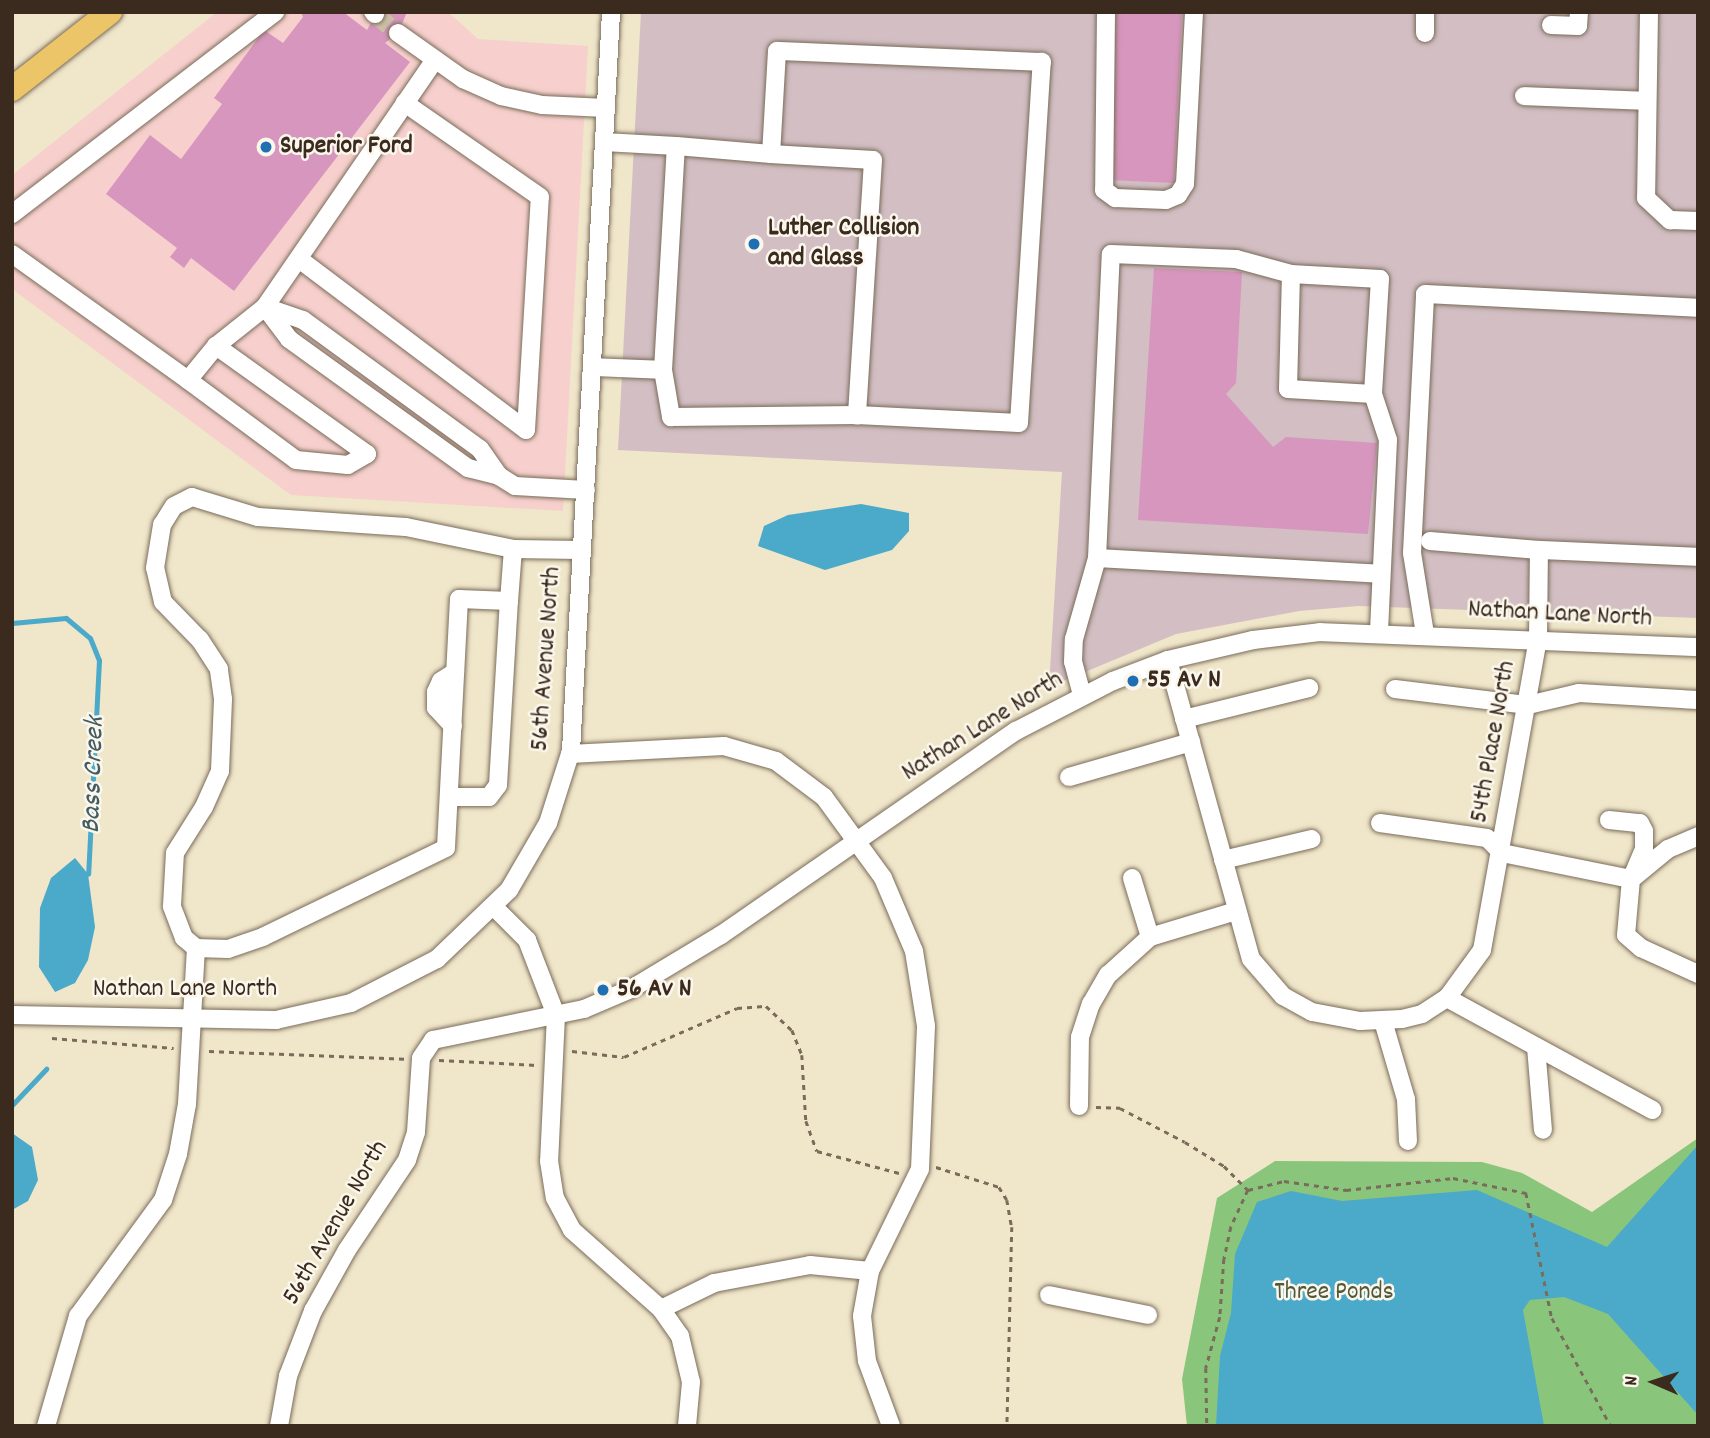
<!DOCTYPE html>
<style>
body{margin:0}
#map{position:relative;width:1710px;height:1438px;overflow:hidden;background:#f0e6ca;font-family:Dekko,sans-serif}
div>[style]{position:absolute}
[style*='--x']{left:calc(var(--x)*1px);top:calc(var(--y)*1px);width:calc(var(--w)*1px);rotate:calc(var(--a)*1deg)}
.built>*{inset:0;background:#f7d0cd}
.industrial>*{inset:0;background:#d2bec3}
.green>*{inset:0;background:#89c67b}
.water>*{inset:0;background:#4ba9ca}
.stream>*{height:5px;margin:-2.5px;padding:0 2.5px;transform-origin:2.5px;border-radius:2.5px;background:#4ba9ca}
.building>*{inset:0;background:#d796bd}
.minor-tunnel>*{height:18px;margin-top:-9px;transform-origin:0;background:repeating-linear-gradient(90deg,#ccc0a8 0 18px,transparent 0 27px)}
.path>*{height:2.5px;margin-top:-1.25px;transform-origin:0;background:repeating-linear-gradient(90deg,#7a6c5a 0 5px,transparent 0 10px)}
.roads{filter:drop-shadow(0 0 2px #7a6c5a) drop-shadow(0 0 2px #7a6c5a)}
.minor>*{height:18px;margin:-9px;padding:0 9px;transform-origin:9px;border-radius:9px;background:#fff}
.highway>*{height:24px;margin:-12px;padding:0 12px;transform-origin:12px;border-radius:12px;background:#ecc569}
.dots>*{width:19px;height:19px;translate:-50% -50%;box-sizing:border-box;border:4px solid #fbf7ec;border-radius:50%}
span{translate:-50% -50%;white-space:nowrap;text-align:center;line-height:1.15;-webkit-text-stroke:5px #fbf7ec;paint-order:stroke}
.poi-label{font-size:26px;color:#3b2a1e;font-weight:700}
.left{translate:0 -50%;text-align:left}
.street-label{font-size:26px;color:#3b2a1e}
.park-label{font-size:26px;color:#52593a}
.water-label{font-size:28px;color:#415d63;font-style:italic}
.frame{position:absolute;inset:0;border:14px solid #3b2a1e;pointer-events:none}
.north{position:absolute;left:1619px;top:1347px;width:70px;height:70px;-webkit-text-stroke:5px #fbf7ec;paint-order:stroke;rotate:273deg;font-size:19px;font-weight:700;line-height:28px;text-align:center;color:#3b2a1e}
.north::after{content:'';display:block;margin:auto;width:24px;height:32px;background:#3b2a1e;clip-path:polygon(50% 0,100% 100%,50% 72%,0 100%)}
</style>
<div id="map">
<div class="built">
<i style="clip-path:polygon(217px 12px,448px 12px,478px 39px,588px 46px,563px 511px,291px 495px,12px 289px,12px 175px)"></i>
</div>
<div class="industrial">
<i style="clip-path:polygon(641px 12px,1698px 12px,1698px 618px,1358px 606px,1299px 611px,1176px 634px,1049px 687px,1062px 472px,618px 450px)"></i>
</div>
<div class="green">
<i style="clip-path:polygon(1698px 1138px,1698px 1426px,1187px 1426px,1182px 1379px,1217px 1198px,1275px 1161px,1482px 1162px,1522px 1173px,1592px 1212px)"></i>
</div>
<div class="water">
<i style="clip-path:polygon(861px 504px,909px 513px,909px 531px,892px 550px,825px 570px,758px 546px,764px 526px,788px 515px)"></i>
<i style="clip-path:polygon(75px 858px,88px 874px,95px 927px,88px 960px,75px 983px,55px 992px,39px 967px,40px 908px,51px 878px)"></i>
<i style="clip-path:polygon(12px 1133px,32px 1147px,38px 1180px,28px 1201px,12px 1210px)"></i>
<i style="clip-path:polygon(1698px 1145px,1698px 1415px,1608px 1314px,1564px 1297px,1530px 1300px,1523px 1310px,1544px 1426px,1216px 1426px,1220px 1356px,1231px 1313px,1235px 1254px,1257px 1202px,1291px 1191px,1342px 1201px,1477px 1190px,1607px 1247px)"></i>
</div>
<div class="stream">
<i style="--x:12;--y:623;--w:54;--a:-5.3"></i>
<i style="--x:66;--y:618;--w:31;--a:40"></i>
<i style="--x:90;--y:638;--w:24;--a:68"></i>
<i style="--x:99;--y:660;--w:214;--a:92.9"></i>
<i style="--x:12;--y:1105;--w:50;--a:-46.6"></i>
</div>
<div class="building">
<i style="clip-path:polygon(301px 12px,343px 12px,367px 30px,377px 12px,407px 12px,398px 33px,385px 43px,410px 62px,234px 291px,191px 258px,184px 268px,170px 257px,177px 248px,106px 194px,150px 135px,181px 159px,222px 104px,214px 98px,264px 30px,283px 43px,303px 17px)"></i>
<i style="clip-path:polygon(1116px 12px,1182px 12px,1174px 183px,1108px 180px)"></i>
<i style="clip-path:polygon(1154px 268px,1242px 272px,1236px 383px,1226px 394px,1273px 447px,1286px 437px,1377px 443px,1368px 534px,1138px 520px)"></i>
</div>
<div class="minor-tunnel">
<i style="--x:375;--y:14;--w:30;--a:40"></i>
</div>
<div class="path">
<i style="--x:52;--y:1038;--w:122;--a:4.7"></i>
<i style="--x:209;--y:1051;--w:196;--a:2.3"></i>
<i style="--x:572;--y:1051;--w:52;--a:6.6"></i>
<i style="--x:624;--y:1057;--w:123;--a:-23.4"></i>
<i style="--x:737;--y:1008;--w:29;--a:-4"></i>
<i style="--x:766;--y:1006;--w:35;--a:43"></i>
<i style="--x:792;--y:1030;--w:27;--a:68"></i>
<i style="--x:802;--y:1055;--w:66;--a:86.5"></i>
<i style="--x:806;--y:1121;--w:32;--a:70"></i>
<i style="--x:817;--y:1151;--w:85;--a:15"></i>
<i style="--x:439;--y:1060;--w:98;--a:2.9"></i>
<i style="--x:1096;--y:1107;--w:24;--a:2"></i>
<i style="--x:1120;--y:1108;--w:73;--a:27.6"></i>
<i style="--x:1185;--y:1142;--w:46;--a:31.6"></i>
<i style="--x:1224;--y:1166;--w:34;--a:45"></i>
<i style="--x:1248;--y:1190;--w:41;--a:114.7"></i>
<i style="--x:1231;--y:1227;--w:33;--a:102"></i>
<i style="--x:1224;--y:1259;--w:58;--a:93.9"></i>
<i style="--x:1220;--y:1317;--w:53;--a:105.4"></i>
<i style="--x:1206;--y:1368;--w:58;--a:89"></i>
<i style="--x:936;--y:1167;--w:66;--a:17.6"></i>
<i style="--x:999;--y:1187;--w:15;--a:58"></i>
<i style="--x:1007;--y:1200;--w:27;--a:80"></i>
<i style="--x:1012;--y:1227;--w:199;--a:91.4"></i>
<i style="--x:1248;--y:1190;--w:37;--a:-14"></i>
<i style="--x:1284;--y:1181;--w:63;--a:8.3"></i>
<i style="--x:1346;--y:1190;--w:108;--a:-6.4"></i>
<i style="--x:1453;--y:1178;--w:75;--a:11.6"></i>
<i style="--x:1526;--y:1193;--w:128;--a:78.3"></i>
<i style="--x:1552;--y:1318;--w:123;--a:61.4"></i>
</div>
<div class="roads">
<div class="minor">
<i style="--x:373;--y:12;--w:3;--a:45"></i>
<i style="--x:1106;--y:12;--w:178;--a:90.6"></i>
<i style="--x:1104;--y:190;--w:14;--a:36"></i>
<i style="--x:1115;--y:198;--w:51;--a:2.2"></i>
<i style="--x:1166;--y:200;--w:13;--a:-23"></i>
<i style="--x:1178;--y:195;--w:13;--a:-58"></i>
<i style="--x:1185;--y:184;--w:172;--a:-87"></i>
<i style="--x:1649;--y:12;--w:186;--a:90.9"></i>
<i style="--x:1646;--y:198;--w:33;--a:43"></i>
<i style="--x:1670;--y:220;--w:28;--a:2"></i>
<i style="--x:1551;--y:25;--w:27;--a:2"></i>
<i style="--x:1578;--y:26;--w:14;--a:-86"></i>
<i style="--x:398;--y:33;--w:80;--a:35.3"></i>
<i style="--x:463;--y:79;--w:42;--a:24.1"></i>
<i style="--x:501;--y:96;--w:42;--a:12.4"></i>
<i style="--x:542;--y:105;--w:64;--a:2.7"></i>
<i style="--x:1425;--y:33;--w:21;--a:-90"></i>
<i style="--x:1524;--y:96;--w:123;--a:2.3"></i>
<i style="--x:771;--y:154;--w:102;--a:3.4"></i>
<i style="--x:873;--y:160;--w:256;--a:93.6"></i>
<i style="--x:12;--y:214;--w:332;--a:-37.5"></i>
<i style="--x:12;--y:254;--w:216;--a:35.6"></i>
<i style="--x:188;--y:380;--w:44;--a:-50.5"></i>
<i style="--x:216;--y:346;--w:63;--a:-38.5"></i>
<i style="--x:265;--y:307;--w:300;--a:-55.5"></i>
<i style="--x:299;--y:259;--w:284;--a:37"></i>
<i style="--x:526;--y:430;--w:233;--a:-86.6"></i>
<i style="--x:540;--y:197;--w:165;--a:-145.2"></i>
<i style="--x:1291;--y:274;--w:115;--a:91.5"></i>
<i style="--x:1288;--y:389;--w:85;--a:3.4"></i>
<i style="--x:265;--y:307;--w:40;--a:53"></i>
<i style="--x:289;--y:339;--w:221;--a:35.8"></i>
<i style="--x:468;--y:468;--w:32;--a:14"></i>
<i style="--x:499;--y:476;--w:19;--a:32"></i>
<i style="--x:515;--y:486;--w:71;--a:3.2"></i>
<i style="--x:265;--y:307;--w:40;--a:18.9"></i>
<i style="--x:303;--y:320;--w:219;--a:36.1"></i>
<i style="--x:480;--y:449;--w:33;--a:55"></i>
<i style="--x:592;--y:367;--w:71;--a:2.4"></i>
<i style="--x:663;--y:370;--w:224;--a:-86.7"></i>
<i style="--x:676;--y:146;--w:72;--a:-176.8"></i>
<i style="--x:663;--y:370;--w:48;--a:80.3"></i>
<i style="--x:671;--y:417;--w:186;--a:-0.6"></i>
<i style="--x:857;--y:415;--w:162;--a:2.8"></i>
<i style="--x:1019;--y:423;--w:362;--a:-86.4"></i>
<i style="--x:1042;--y:62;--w:265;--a:-177.6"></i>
<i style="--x:777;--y:51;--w:103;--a:93.3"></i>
<i style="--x:771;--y:154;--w:95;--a:-175.2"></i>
<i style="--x:188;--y:380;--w:134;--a:36.5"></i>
<i style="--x:296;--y:460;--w:52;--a:5.5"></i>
<i style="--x:348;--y:465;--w:22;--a:-30"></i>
<i style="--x:367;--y:454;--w:186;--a:-144.4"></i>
<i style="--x:1430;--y:541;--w:109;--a:4.7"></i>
<i style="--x:513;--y:549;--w:52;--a:94.4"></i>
<i style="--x:509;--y:601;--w:50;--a:-177.7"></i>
<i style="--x:459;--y:599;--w:249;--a:93"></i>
<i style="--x:446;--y:848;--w:203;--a:154.1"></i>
<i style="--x:263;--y:937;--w:37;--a:161"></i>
<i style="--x:228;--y:949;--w:32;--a:-178"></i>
<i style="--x:196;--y:948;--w:16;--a:-140"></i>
<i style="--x:184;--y:938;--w:34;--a:-111"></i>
<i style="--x:172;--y:906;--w:53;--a:-86.8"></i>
<i style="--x:175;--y:853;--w:54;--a:-57.8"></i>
<i style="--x:204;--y:807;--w:39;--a:-66"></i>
<i style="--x:220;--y:771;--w:72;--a:-87.6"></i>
<i style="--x:223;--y:699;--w:30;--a:-98"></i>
<i style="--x:219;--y:669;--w:35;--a:-123"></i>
<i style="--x:200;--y:640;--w:53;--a:-134.2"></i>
<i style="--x:163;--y:602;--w:35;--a:-103"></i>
<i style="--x:155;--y:568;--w:44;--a:-80.8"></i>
<i style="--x:162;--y:525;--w:22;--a:-58"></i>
<i style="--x:174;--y:506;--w:20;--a:-27"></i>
<i style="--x:192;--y:497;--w:69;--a:16.9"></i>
<i style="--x:258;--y:517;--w:148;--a:3.9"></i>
<i style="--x:406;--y:527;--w:109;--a:11.6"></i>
<i style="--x:513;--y:549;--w:68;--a:0.8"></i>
<i style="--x:1097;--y:558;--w:283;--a:3.2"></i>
<i style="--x:1425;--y:634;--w:82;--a:-99.1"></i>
<i style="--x:1412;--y:553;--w:259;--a:-87.1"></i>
<i style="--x:1425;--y:294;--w:273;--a:2.9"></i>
<i style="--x:1168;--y:660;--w:310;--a:74.5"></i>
<i style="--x:1251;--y:959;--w:49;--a:49.1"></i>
<i style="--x:1283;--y:996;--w:33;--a:29"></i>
<i style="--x:1312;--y:1012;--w:49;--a:10.6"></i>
<i style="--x:1360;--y:1021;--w:42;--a:-2.7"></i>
<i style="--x:1402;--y:1019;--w:21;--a:-14"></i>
<i style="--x:1422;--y:1014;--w:30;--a:-33"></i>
<i style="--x:1447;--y:998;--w:59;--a:-53.9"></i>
<i style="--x:1482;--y:950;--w:315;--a:-79.8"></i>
<i style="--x:1538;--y:640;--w:90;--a:-89.4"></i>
<i style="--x:1539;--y:550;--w:159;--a:2.5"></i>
<i style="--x:1395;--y:689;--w:134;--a:6.9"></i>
<i style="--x:1528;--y:705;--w:52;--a:-13.2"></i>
<i style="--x:1579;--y:693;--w:119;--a:3.4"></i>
<i style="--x:1082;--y:695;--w:34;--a:-105"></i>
<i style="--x:1073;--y:662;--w:23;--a:-88"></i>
<i style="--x:1074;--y:639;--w:84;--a:-74.1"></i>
<i style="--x:1097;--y:558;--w:304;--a:-87.4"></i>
<i style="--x:1111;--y:254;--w:125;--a:2.3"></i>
<i style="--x:1236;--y:259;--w:57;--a:15.3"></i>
<i style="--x:1291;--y:274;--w:89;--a:3.2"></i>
<i style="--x:1380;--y:279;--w:115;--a:93.5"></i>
<i style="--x:1373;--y:394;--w:48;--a:71.9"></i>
<i style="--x:1388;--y:440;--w:191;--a:92.7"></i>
<i style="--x:1184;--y:719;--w:129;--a:-13.9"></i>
<i style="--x:453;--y:726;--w:25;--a:-133"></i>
<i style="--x:436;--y:708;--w:16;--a:-90"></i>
<i style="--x:436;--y:692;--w:12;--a:-66"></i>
<i style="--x:441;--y:681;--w:17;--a:-33"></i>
<i style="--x:570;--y:754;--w:154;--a:-3"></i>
<i style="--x:724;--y:746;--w:54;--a:16.1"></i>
<i style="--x:776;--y:761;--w:60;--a:36.9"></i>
<i style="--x:824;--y:797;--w:100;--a:53.9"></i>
<i style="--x:883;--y:878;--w:79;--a:67"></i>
<i style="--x:914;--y:951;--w:76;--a:80.9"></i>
<i style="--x:926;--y:1026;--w:143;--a:92.4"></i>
<i style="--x:920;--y:1169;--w:114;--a:116.1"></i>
<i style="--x:870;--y:1271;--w:46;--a:100.1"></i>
<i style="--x:862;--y:1316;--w:45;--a:83.7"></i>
<i style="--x:867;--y:1361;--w:69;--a:69.7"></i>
<i style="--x:1069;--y:777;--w:127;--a:-16"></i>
<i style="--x:449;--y:797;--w:40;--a:0"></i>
<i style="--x:489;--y:797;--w:15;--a:-53"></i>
<i style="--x:498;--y:785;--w:184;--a:-86.6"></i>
<i style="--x:1609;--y:820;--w:31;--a:6"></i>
<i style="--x:1640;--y:823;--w:9;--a:63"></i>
<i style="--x:1644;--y:831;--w:18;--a:90"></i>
<i style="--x:1644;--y:849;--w:33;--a:113"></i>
<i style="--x:1631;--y:879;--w:56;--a:95.1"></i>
<i style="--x:1626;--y:935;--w:20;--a:41"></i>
<i style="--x:1641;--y:948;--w:63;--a:24.5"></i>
<i style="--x:1380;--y:823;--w:108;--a:8"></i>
<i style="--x:1487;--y:838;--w:21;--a:45"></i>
<i style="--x:1502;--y:853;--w:132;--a:11.4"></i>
<i style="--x:1223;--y:860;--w:91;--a:-13.3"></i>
<i style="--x:1634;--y:877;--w:44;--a:-39.5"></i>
<i style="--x:1668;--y:849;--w:33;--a:-23"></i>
<i style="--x:1132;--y:878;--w:62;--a:73"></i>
<i style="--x:494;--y:907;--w:47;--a:45"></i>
<i style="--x:527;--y:940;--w:80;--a:68.9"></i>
<i style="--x:556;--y:1015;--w:146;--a:92.7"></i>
<i style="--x:549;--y:1161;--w:37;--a:81"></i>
<i style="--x:555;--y:1198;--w:36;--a:62"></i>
<i style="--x:572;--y:1230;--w:119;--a:41.6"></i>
<i style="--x:661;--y:1309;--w:33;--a:55"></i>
<i style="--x:680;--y:1336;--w:47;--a:76.6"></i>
<i style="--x:691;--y:1382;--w:44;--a:95.2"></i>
<i style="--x:1447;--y:998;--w:234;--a:28.6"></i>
<i style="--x:12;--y:1015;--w:264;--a:1.1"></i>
<i style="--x:276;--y:1020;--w:77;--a:-12.8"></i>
<i style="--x:351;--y:1003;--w:97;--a:-27.1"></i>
<i style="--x:437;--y:959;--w:100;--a:-43.8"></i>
<i style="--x:509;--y:890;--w:78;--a:-59.8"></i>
<i style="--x:548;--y:823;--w:76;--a:-72.3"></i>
<i style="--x:571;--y:751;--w:740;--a:-86.9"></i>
<i style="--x:1383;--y:1021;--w:81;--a:73.6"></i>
<i style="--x:1406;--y:1099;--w:42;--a:87.3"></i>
<i style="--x:1536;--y:1047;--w:83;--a:85.2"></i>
<i style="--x:1079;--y:1106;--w:69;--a:-89.2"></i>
<i style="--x:1080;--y:1037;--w:35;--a:-72"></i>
<i style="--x:1091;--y:1004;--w:34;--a:-60"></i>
<i style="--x:1108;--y:975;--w:57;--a:-42.1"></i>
<i style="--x:1150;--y:937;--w:90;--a:-16.8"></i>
<i style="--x:1049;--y:1295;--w:101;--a:11.4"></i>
<i style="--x:661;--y:1309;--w:59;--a:-26.1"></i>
<i style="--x:714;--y:1283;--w:98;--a:-10.6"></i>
<i style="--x:810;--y:1265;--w:60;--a:5.7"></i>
<i style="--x:46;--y:1426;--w:115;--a:-73.8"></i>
<i style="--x:78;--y:1316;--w:144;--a:-53.8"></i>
<i style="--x:163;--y:1200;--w:48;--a:-71.9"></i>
<i style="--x:178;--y:1154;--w:51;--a:-79.8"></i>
<i style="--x:187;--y:1104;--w:156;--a:-86.7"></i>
<i style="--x:279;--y:1426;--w:51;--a:-79.8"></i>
<i style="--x:288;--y:1376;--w:70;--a:-69"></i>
<i style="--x:313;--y:1311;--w:70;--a:-60.9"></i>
<i style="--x:347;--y:1250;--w:108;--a:-56.3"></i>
<i style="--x:407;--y:1160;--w:29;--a:-72"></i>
<i style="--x:416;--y:1132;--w:74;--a:-86.1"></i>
<i style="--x:421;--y:1058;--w:22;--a:-56"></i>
<i style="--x:433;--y:1040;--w:154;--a:-11.6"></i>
<i style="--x:584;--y:1009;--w:51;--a:-23.1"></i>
<i style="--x:631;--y:989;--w:105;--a:-31"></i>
<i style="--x:721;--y:935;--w:359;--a:-34.7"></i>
<i style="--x:1016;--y:731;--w:109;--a:-27.3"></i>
<i style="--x:1113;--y:681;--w:59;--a:-20.9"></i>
<i style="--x:1168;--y:660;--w:87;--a:-13.2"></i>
<i style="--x:1253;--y:640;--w:67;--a:-6.8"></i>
<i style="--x:1320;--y:632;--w:378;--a:2.3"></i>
</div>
<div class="highway">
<i style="--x:12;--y:89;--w:125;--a:-38.2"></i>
</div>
</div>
<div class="dots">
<i style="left:266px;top:147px;background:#1f6fb2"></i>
<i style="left:754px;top:244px;background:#1f6fb2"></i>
<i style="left:1133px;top:681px;background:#1f6fb2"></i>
<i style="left:603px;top:990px;background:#1f6fb2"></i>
</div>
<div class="poi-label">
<span class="left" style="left:280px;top:147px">Superior Ford</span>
<span class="left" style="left:768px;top:244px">Luther Collision<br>and Glass</span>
<span class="left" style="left:1147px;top:681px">55 Av N</span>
<span class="left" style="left:617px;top:990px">56 Av N</span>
</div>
<div class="street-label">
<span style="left:1560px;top:615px;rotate:3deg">Nathan Lane North</span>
<span style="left:547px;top:659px;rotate:-86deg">56th Avenue North</span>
<span style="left:983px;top:727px;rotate:-32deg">Nathan Lane North</span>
<span style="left:1494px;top:742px;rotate:-80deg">54th Place North</span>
<span style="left:185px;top:990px">Nathan Lane North</span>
<span style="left:336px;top:1223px;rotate:-60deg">56th Avenue North</span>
</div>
<div class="park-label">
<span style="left:1334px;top:1293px">Three Ponds</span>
</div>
<div class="water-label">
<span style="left:95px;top:775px;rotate:-88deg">Bass Creek</span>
</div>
<div class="frame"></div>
<div class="north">N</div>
</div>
